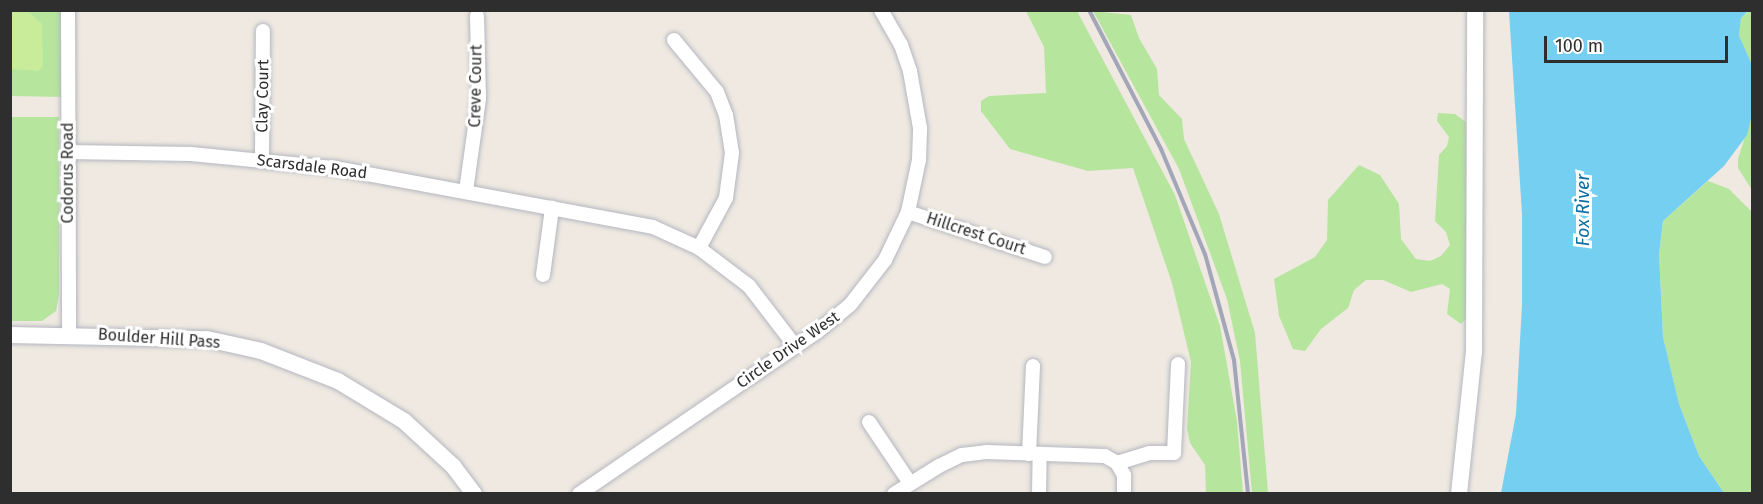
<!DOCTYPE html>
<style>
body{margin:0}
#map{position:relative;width:1763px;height:504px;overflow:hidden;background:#efe9e1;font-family:"Fira Sans",sans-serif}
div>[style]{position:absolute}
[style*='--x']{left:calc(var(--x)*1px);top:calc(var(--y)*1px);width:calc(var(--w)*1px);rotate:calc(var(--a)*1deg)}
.green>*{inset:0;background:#b6e59e}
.pitch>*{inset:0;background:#c9ec9a}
.water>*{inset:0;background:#75cff0}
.roads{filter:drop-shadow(0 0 2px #b4b7c1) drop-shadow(0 0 2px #b4b7c1)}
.minor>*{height:14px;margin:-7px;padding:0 7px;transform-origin:7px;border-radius:7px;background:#fff}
.tertiary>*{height:16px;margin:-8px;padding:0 8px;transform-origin:8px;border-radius:8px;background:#fff}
.rail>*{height:4px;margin:-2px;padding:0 2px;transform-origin:2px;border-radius:2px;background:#a3a6b8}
span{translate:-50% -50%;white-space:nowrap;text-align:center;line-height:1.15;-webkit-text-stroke:6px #fff;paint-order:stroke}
.street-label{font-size:16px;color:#2e2e2e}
.water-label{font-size:18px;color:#0d6fa3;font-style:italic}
.frame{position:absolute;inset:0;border:12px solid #2e2e2e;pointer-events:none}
.scale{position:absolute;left:1544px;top:36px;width:184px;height:27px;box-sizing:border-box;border:3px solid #2e2e2e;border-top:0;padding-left:8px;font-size:18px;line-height:21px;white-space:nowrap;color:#2e2e2e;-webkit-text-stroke:4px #fff;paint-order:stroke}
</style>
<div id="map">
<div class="green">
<i style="clip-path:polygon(11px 11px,65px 11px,67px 97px,11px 96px)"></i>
<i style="clip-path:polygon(1026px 11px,1077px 11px,1175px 195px,1220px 326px,1237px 421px,1243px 493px,1206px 493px,1205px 465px,1190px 443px,1187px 429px,1191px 362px,1172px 283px,1133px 168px,1088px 171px,1010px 149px,981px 111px,981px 101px,989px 96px,1046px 93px,1044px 47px)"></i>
<i style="clip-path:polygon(1093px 11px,1131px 15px,1139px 38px,1157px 69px,1159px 95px,1182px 119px,1184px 139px,1219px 214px,1255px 333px,1268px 493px,1252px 493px,1240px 361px,1227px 299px,1179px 169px)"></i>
<i style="clip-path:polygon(1749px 11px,1752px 11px,1752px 74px,1739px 36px,1741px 18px)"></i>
<i style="clip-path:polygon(1438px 113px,1455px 114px,1466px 122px,1469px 316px,1461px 324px,1447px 314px,1450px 289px,1442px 284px,1411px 292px,1383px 280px,1366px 280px,1354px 290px,1348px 308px,1321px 329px,1305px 351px,1293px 349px,1279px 316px,1274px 279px,1315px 257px,1327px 240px,1328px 200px,1359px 165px,1380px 175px,1399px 204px,1401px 239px,1416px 259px,1430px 261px,1441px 256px,1450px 245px,1446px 232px,1435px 221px,1439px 155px,1447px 146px,1449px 137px,1437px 121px)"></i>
<i style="clip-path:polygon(1752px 114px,1752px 190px,1738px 168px,1738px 159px)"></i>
<i style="clip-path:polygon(11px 117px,59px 117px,59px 294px,56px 311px,42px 321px,11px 321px)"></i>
<i style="clip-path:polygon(1708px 181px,1729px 189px,1752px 212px,1752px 493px,1724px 493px,1699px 456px,1679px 404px,1663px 337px,1659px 254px,1663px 221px)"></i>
</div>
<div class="pitch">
<i style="clip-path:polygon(11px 10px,29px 12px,42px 24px,43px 66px,38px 71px,11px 69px)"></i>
</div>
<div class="water">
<i style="clip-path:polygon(1509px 11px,1748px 11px,1741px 18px,1739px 36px,1752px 65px,1752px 114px,1747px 135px,1724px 166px,1663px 221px,1659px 254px,1663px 337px,1679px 404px,1699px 456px,1724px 493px,1501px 493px,1516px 414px,1522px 304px,1522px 214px)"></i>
</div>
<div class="roads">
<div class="minor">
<i style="--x:68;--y:10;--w:325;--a:89.8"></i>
<i style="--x:674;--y:40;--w:67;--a:50.4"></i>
<i style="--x:717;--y:92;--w:25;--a:69"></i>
<i style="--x:726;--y:115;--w:38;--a:81"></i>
<i style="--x:732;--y:153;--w:45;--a:97.6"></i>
<i style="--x:726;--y:198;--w:57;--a:118.4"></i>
<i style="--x:68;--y:152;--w:123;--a:0.9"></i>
<i style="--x:191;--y:154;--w:145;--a:5.6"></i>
<i style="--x:335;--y:168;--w:323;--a:10.5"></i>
<i style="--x:653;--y:227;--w:51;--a:24.5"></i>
<i style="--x:699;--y:248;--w:63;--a:37.2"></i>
<i style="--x:749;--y:286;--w:76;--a:52.5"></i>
<i style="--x:262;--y:161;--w:130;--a:-89.6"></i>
<i style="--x:466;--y:191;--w:94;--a:-82"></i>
<i style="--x:479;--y:98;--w:82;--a:-91.4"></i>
<i style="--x:908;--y:212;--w:144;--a:18.2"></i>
<i style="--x:543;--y:275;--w:68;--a:-82.3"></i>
<i style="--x:869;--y:422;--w:73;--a:56.1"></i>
<i style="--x:1029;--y:454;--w:88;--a:-87.4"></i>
<i style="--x:1117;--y:463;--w:34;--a:-17"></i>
<i style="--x:1150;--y:453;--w:24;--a:0"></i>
<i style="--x:1174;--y:453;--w:89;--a:-87.4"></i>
<i style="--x:579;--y:494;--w:289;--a:-34.3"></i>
<i style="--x:818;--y:331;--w:41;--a:-39.1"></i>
<i style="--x:850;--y:305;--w:57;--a:-52.1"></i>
<i style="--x:885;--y:260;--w:53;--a:-64.4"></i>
<i style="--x:908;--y:212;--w:53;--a:-78.1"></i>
<i style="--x:919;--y:160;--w:32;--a:-88"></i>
<i style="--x:920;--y:128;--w:58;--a:-100"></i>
<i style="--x:910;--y:71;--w:28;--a:-109"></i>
<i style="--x:901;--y:45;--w:40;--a:-119.7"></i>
<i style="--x:894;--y:494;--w:53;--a:-31.9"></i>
<i style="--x:939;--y:466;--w:25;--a:-26"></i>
<i style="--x:962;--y:455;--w:24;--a:-7"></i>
<i style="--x:986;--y:452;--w:119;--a:1.9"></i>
<i style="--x:1105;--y:456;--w:14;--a:30"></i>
<i style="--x:1117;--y:463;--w:14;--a:60"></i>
<i style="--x:1124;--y:475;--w:19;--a:90"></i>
<i style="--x:1039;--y:494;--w:39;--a:-89"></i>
</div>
<div class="tertiary">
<i style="--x:10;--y:335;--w:197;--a:1.2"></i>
<i style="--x:207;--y:339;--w:55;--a:12.5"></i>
<i style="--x:261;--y:351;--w:83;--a:21.3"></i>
<i style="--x:338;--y:381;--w:77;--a:31.2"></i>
<i style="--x:404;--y:421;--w:67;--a:42.6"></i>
<i style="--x:453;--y:466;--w:35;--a:53"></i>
<i style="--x:1459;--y:494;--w:143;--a:-84"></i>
<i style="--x:1474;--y:352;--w:342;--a:-89.8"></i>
</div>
</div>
<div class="rail">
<i style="--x:1089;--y:10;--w:157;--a:62.6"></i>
<i style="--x:1161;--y:149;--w:114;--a:67.3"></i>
<i style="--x:1205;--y:254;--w:110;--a:74.7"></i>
<i style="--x:1234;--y:360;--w:135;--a:84"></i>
</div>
<div class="street-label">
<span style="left:476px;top:86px;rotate:-89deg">Creve Court</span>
<span style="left:263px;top:96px;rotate:-89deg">Clay Court</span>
<span style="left:312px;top:167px;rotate:7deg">Scarsdale Road</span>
<span style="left:68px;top:173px;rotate:-90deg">Codorus Road</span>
<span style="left:976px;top:234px;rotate:18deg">Hillcrest Court</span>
<span style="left:159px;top:339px;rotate:4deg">Boulder Hill Pass</span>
<span style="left:788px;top:350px;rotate:-35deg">Circle Drive West</span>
</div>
<div class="water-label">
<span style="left:1583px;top:210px;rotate:-90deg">Fox River</span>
</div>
<div class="frame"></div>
<div class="scale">100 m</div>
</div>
